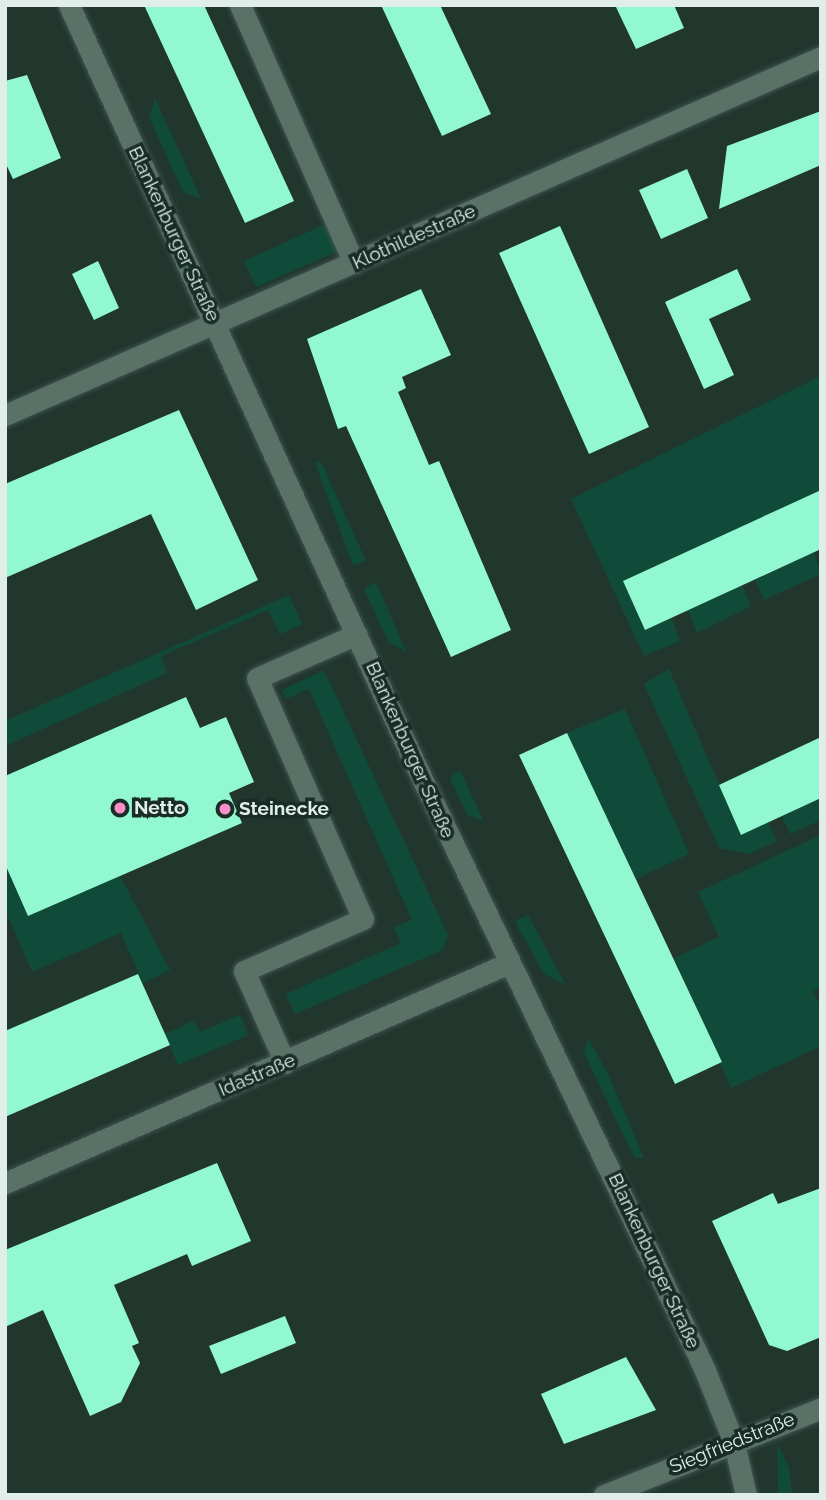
<!DOCTYPE html>
<meta charset="utf-8">
<style>
body{margin:0}
#map{position:relative;width:826px;height:1500px;overflow:hidden;background:#21372e;font-family:Raleway,sans-serif}
div>[style]{position:absolute}
[style*='--x']{left:calc(var(--x)*1px);top:calc(var(--y)*1px);width:calc(var(--w)*1px);rotate:calc(var(--a)*1deg)}
.green>*{inset:0;background:#104b39}
.building>*{inset:0;background:#92f8d2}
.roads{filter:drop-shadow(0 0 2px #40544d) drop-shadow(0 0 2px #40544d)}
.lane>*{height:21px;margin:-10.5px;padding:0 10.5px;transform-origin:10.5px;border-radius:10.5px;background:#597167}
.street>*{height:21px;margin:-10.5px;padding:0 10.5px;transform-origin:10.5px;border-radius:10.5px;background:#597167}
.secondary>*{height:21px;margin:-10.5px;padding:0 10.5px;transform-origin:10.5px;border-radius:10.5px;background:#597167}
.dots>*{width:19px;height:19px;translate:-50% -50%;box-sizing:border-box;border:4px solid #172d25;border-radius:50%}
span{translate:-50% -50%;white-space:nowrap;text-align:center;line-height:1.15;-webkit-text-stroke:7px #172d25;paint-order:stroke}
.street-label{font-size:19px;color:#e0ede8}
.poi-label{font-size:19px;color:#e0ede8;font-weight:700}
.left{translate:0 -50%;text-align:left}
.frame{position:absolute;inset:0;border:7px solid #e0ede8;pointer-events:none}
</style>
<div id="map">
<div class="green">
<i style="clip-path:polygon(155px 98px,201px 199px,183px 192px,149px 117px)"></i>
<i style="clip-path:polygon(330px 222px,343px 249px,256px 287px,244px 261px)"></i>
<i style="clip-path:polygon(821px 376px,821px 490px,623px 581px,645px 629px,672px 618px,680px 641px,644px 656px,571px 499px)"></i>
<i style="clip-path:polygon(321px 462px,366px 561px,353px 565px,315px 463px)"></i>
<i style="clip-path:polygon(814px 552px,821px 574px,764px 600px,755px 580px)"></i>
<i style="clip-path:polygon(376px 582px,406px 651px,389px 643px,364px 589px)"></i>
<i style="clip-path:polygon(742px 585px,751px 606px,697px 633px,688px 610px)"></i>
<i style="clip-path:polygon(289px 595px,302px 624px,280px 634px,268px 610px,161px 656px,167px 673px,5px 746px,5px 721px)"></i>
<i style="clip-path:polygon(669px 669px,741px 835px,768px 822px,777px 841px,749px 854px,719px 848px,644px 684px)"></i>
<i style="clip-path:polygon(324px 670px,448px 935px,443px 950px,295px 1014px,286px 994px,401px 943px,394px 927px,412px 920px,309px 689px,286px 699px,282px 690px)"></i>
<i style="clip-path:polygon(625px 709px,689px 854px,636px 879px,567px 733px)"></i>
<i style="clip-path:polygon(460px 770px,484px 822px,467px 814px,450px 778px)"></i>
<i style="clip-path:polygon(821px 798px,821px 820px,790px 834px,782px 816px)"></i>
<i style="clip-path:polygon(821px 835px,821px 987px,813px 991px,821px 1009px,821px 1046px,731px 1088px,674px 958px,719px 937px,698px 892px)"></i>
<i style="clip-path:polygon(5px 864px,28px 916px,120px 876px,170px 970px,143px 983px,121px 933px,32px 972px,5px 910px)"></i>
<i style="clip-path:polygon(528px 915px,565px 984px,544px 974px,522px 934px,515px 921px)"></i>
<i style="clip-path:polygon(240px 1015px,248px 1035px,178px 1065px,165px 1034px,193px 1021px,200px 1032px)"></i>
<i style="clip-path:polygon(588px 1038px,608px 1074px,644px 1158px,634px 1157px,584px 1053px)"></i>
<i style="clip-path:polygon(777px 1442px,789px 1468px,792px 1495px,778px 1495px)"></i>
</div>
<div class="building">
<i style="clip-path:polygon(144px 5px,204px 5px,294px 201px,245px 223px)"></i>
<i style="clip-path:polygon(381px 5px,440px 5px,491px 114px,442px 136px)"></i>
<i style="clip-path:polygon(615px 5px,674px 5px,684px 28px,636px 49px)"></i>
<i style="clip-path:polygon(27px 75px,61px 158px,13px 179px,5px 162px,5px 81px)"></i>
<i style="clip-path:polygon(821px 111px,821px 165px,719px 209px,727px 146px)"></i>
<i style="clip-path:polygon(687px 169px,708px 218px,661px 239px,639px 190px)"></i>
<i style="clip-path:polygon(560px 226px,649px 427px,589px 454px,499px 253px)"></i>
<i style="clip-path:polygon(98px 261px,119px 308px,94px 320px,72px 274px)"></i>
<i style="clip-path:polygon(737px 269px,751px 300px,709px 319px,734px 375px,704px 389px,665px 302px)"></i>
<i style="clip-path:polygon(421px 289px,451px 355px,402px 377px,406px 388px,398px 392px,429px 465px,439px 461px,511px 630px,451px 657px,346px 426px,338px 429px,307px 339px)"></i>
<i style="clip-path:polygon(179px 410px,258px 580px,196px 610px,151px 514px,5px 578px,5px 484px)"></i>
<i style="clip-path:polygon(821px 490px,821px 549px,645px 630px,623px 581px)"></i>
<i style="clip-path:polygon(186px 697px,200px 728px,226px 717px,254px 782px,229px 793px,242px 823px,28px 916px,5px 864px,5px 776px)"></i>
<i style="clip-path:polygon(567px 733px,722px 1062px,675px 1084px,519px 755px)"></i>
<i style="clip-path:polygon(821px 737px,821px 798px,741px 835px,719px 785px)"></i>
<i style="clip-path:polygon(138px 974px,170px 1045px,5px 1117px,5px 1031px)"></i>
<i style="clip-path:polygon(217px 1163px,251px 1241px,192px 1266px,187px 1254px,114px 1285px,139px 1343px,132px 1346px,140px 1363px,121px 1402px,90px 1416px,43px 1310px,5px 1327px,5px 1250px)"></i>
<i style="clip-path:polygon(821px 1188px,821px 1337px,787px 1351px,769px 1345px,712px 1221px,773px 1193px,778px 1204px)"></i>
<i style="clip-path:polygon(285px 1316px,296px 1343px,221px 1374px,209px 1346px)"></i>
<i style="clip-path:polygon(626px 1357px,656px 1410px,564px 1444px,541px 1394px)"></i>
</div>
<div class="roads">
<div class="lane">
<i style="--x:240;--y:5;--w:282;--a:66.2"></i>
<i style="--x:285;--y:1063;--w:101;--a:-114"></i>
<i style="--x:244;--y:971;--w:130;--a:-23.6"></i>
<i style="--x:363;--y:919;--w:263;--a:-113.7"></i>
<i style="--x:257;--y:678;--w:109;--a:-23.7"></i>
</div>
<div class="street">
<i style="--x:5;--y:415;--w:891;--a:-23.69"></i>
<i style="--x:5;--y:1183;--w:550;--a:-23.58"></i>
<i style="--x:604;--y:1495;--w:234;--a:-21.8"></i>
</div>
<div class="secondary">
<i style="--x:69;--y:5;--w:836;--a:65.49"></i>
<i style="--x:416;--y:766;--w:667;--a:64.43"></i>
<i style="--x:704;--y:1368;--w:81;--a:68.2"></i>
<i style="--x:734;--y:1443;--w:53;--a:77"></i>
</div>
</div>
<div class="dots">
<i style="left:120px;top:808px;background:#fa8fc7"></i>
<i style="left:225px;top:809px;background:#fa8fc7"></i>
</div>
<div class="street-label">
<span style="left:174px;top:234px;rotate:65deg">Blankenburger Straße</span>
<span style="left:414px;top:237px;rotate:-24deg">Klothildestraße</span>
<span style="left:410px;top:750px;rotate:66deg">Blankenburger Straße</span>
<span style="left:257px;top:1075px;rotate:-23deg">Idastraße</span>
<span style="left:654px;top:1261px;rotate:65deg">Blankenburger Straße</span>
<span style="left:732px;top:1443px;rotate:-22deg">Siegfriedstraße</span>
</div>
<div class="poi-label">
<span class="left" style="left:134px;top:808px">Netto</span>
<span class="left" style="left:239px;top:809px">Steinecke</span>
</div>
<div class="frame"></div>
</div>
